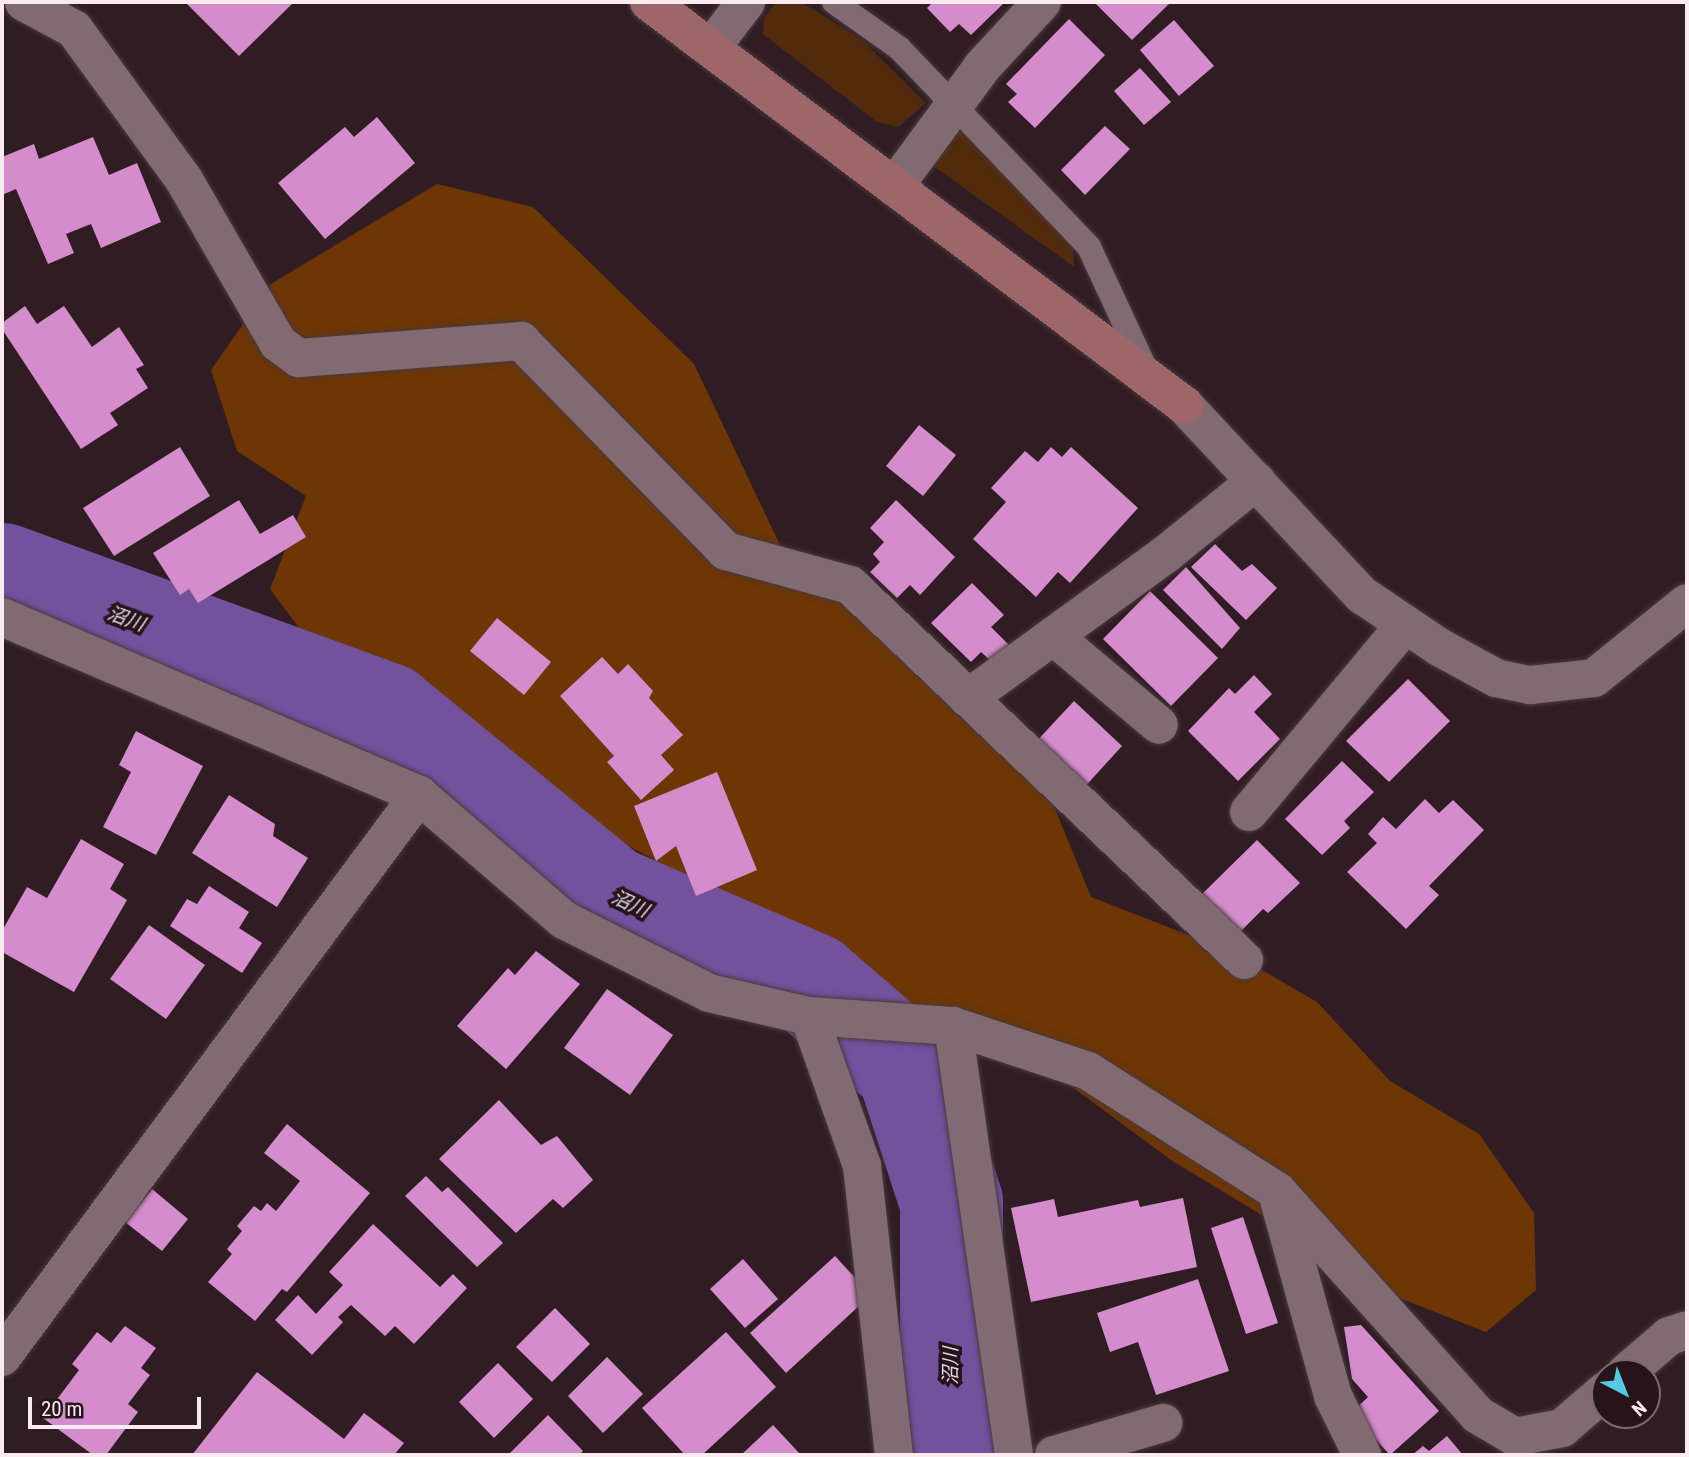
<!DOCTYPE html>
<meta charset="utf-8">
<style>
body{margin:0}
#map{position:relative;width:1689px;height:1457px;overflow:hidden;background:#301d23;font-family:"Roboto Condensed","Noto Sans JP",sans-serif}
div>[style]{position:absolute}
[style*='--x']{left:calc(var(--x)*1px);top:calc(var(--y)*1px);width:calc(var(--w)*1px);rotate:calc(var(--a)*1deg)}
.green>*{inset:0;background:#522b0c}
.forest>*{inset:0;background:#6e3604}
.river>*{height:103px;margin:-51.5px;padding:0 51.5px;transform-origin:51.5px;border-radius:51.5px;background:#72519d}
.building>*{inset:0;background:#d48ccc}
.roads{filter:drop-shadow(0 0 2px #49393f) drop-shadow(0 0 2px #49393f)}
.lane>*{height:24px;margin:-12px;padding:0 12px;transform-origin:12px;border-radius:12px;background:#816a71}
.street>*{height:38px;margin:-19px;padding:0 19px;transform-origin:19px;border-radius:19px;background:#816a71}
.secondary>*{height:38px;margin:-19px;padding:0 19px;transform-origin:19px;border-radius:19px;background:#9f6669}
span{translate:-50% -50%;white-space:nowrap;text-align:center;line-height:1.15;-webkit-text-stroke:7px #26141a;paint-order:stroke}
.water-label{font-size:19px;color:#e3dbf0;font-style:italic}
.frame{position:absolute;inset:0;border:4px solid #f9ebef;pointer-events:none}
.north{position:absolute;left:1591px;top:1359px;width:70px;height:70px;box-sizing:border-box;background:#26141a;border:2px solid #7a6a6f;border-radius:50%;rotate:138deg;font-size:19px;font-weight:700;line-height:28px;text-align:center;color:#f9ebef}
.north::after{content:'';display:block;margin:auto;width:24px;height:32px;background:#59c8e5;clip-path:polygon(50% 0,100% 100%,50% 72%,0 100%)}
.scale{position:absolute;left:28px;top:1397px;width:173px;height:32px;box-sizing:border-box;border:4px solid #f9ebef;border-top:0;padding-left:9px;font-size:21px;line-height:24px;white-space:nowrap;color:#f9ebef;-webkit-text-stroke:5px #26141a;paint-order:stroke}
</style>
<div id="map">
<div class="green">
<i style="clip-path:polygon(776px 2px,801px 2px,861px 39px,926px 103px,898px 127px,877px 122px,763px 34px,764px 18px)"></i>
<i style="clip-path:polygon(963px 129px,1073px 246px,1074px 267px,936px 168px,931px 154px)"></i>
</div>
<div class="forest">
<i style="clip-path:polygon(437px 184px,533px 207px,694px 364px,789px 564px,1023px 730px,1091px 897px,1227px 950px,1317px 1002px,1390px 1081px,1479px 1134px,1534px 1213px,1536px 1290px,1486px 1332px,1397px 1297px,1171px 1160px,1021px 1049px,863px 982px,770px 966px,681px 874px,552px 805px,462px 714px,314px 648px,270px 589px,306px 496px,237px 451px,211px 370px,271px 284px)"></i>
</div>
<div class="river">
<i style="--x:2;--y:574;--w:409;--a:20"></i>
<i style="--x:386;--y:714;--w:287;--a:39.3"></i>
<i style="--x:608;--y:896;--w:221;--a:23.4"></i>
<i style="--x:811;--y:984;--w:127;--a:40.8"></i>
<i style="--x:907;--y:1067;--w:142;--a:71.9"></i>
<i style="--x:951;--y:1202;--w:253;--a:90"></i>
</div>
<div class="building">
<i style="clip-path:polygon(185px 2px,294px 2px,239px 56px)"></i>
<i style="clip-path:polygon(933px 2px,1005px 2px,971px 35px,959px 24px,950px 32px,927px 8px)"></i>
<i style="clip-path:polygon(1094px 2px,1171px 2px,1132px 40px)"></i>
<i style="clip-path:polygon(1069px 19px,1105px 55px,1035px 128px,1008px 102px,1017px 94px,1006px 84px)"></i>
<i style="clip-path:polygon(1174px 20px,1214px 66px,1179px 96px,1140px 50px)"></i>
<i style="clip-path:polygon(1140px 68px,1171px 102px,1144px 125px,1114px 91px)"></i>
<i style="clip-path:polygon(377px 117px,415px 163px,325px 239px,278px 183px,345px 127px,354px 137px)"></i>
<i style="clip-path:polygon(1105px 126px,1130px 149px,1085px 195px,1061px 170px)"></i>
<i style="clip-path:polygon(93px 137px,109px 175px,137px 163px,161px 222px,101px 248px,91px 224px,66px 234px,74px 253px,48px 264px,16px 189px,2px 195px,2px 157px,34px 144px,39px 159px)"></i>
<i style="clip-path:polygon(25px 306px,37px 324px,64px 306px,92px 347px,119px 327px,144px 365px,136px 369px,148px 388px,110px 413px,118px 425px,81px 449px,2px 329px,2px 323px)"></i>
<i style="clip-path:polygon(919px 425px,956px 455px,923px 496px,886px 466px)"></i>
<i style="clip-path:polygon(180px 447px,210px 496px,114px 556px,83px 508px)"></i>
<i style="clip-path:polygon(1051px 447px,1062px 457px,1071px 447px,1138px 508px,1070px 583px,1058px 572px,1036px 597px,973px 539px,1006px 502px,991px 488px,1025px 451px,1038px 462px)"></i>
<i style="clip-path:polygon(239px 500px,260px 534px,293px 515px,306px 537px,198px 603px,189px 589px,180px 595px,153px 553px)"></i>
<i style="clip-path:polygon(896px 500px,955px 557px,920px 595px,910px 585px,897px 598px,870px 572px,880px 562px,873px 554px,884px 542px,870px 528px)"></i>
<i style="clip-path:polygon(1215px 544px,1242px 571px,1252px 564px,1277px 588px,1246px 620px,1191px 567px)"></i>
<i style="clip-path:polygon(1186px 567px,1240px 628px,1222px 649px,1163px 590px)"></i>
<i style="clip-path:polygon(972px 583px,1004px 615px,991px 627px,1009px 645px,992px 662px,981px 652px,971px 662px,931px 623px)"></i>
<i style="clip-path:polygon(1150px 591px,1218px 658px,1171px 706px,1103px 639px)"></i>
<i style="clip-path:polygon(497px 618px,551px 662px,524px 695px,470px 651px)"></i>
<i style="clip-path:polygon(602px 657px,618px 674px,628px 664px,653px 691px,649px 698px,683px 735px,661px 755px,674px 770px,641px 800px,607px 762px,614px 756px,560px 696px)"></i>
<i style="clip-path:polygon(1254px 675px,1272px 694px,1254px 712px,1280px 739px,1238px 781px,1188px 731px,1229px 688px,1235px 694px)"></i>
<i style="clip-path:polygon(1408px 679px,1450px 721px,1389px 782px,1346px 741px)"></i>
<i style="clip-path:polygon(1074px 701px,1122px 746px,1081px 791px,1033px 745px)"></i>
<i style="clip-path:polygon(136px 731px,203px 766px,156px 855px,103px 827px,131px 772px,119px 765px)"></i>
<i style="clip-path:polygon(1342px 761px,1374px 792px,1344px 821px,1350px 828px,1322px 855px,1285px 819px)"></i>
<i style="clip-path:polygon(717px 772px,757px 870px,696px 896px,676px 846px,656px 861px,634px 806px)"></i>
<i style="clip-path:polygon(229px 795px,275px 824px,273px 836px,308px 858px,277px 907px,192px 853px)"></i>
<i style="clip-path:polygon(1425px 799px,1439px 813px,1453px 800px,1484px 830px,1429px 886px,1439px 895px,1406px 929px,1347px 872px,1377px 843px,1368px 834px,1383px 817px,1396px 829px)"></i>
<i style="clip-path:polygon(81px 839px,124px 864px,110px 889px,127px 900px,74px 992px,2px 952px,2px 931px,27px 887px,47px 898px)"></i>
<i style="clip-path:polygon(1257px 840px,1300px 883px,1268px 913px,1263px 909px,1235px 937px,1198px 898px)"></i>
<i style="clip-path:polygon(209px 886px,249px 912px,239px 928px,262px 943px,242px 973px,170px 926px,187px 899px,197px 904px)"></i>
<i style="clip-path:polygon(149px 925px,205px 965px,166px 1019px,110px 979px)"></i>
<i style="clip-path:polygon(536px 951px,580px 984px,506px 1069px,457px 1026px,508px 968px,515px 975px)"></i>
<i style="clip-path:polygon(607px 989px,673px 1035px,630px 1095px,564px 1048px)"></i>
<i style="clip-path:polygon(499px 1100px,541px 1145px,557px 1136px,593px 1180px,563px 1208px,553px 1199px,516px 1233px,439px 1159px)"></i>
<i style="clip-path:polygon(287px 1124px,370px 1193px,287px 1292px,282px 1289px,255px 1321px,208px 1282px,232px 1254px,227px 1249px,242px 1231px,237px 1226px,254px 1206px,261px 1211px,267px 1203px,276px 1211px,300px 1181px,264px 1153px)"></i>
<i style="clip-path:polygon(426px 1176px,442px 1192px,448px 1187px,503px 1243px,477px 1267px,405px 1196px)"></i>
<i style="clip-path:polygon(152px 1189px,188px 1219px,162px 1251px,125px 1222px)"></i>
<i style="clip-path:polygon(1183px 1198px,1197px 1267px,1031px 1302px,1011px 1208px,1054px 1199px,1058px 1217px,1138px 1200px,1140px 1207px)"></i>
<i style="clip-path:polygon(1243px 1217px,1278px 1323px,1246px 1334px,1211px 1228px)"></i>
<i style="clip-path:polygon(373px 1224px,440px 1287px,453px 1274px,467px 1288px,414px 1344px,395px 1326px,385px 1336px,351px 1305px,338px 1317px,343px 1322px,312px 1355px,275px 1320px,298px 1295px,316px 1314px,343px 1285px,329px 1272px)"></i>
<i style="clip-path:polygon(835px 1256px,871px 1295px,786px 1373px,750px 1333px)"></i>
<i style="clip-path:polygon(743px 1259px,778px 1299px,745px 1328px,710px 1289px)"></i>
<i style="clip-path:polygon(1198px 1279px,1229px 1371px,1156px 1395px,1138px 1342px,1110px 1352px,1097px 1313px)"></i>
<i style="clip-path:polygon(555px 1308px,590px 1344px,552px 1382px,516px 1347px)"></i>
<i style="clip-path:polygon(1361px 1325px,1439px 1411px,1390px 1455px,1351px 1413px,1368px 1397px,1352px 1379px,1344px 1327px)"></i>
<i style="clip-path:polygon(125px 1326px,156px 1348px,141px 1368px,150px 1375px,128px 1404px,138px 1412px,106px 1455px,93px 1455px,43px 1418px,79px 1370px,72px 1364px,97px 1332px,111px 1343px)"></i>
<i style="clip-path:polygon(726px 1332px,776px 1387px,702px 1455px,685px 1455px,642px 1408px)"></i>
<i style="clip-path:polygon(607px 1357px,643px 1394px,603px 1433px,568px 1396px)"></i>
<i style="clip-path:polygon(498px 1363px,533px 1399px,494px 1438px,459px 1402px)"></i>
<i style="clip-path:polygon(257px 1372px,344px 1439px,364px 1413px,404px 1443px,394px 1455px,192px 1455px)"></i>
<i style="clip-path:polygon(548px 1415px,583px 1451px,579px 1455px,508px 1455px)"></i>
<i style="clip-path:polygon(773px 1425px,801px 1455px,741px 1455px)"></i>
<i style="clip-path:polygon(1447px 1436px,1463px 1455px,1412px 1455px,1423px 1446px,1429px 1451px)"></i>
</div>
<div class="roads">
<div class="lane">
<i style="--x:834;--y:2;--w:80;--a:35.3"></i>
<i style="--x:899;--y:48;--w:275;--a:46.3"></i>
<i style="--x:1089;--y:247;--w:138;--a:65.1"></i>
</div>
<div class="street">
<i style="--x:24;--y:2;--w:57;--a:28.4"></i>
<i style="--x:74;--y:29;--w:187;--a:53.9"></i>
<i style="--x:184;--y:180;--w:188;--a:60"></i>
<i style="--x:278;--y:343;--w:26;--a:36"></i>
<i style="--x:299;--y:358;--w:223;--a:-4.4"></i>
<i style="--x:521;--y:341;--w:293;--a:45.7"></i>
<i style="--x:726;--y:551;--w:129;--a:15.3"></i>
<i style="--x:850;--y:585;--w:544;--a:43.58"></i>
<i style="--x:711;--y:48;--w:58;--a:-52.7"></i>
<i style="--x:894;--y:187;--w:149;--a:-53.7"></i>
<i style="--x:982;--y:67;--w:88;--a:-47.3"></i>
<i style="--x:1184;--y:405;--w:260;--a:46.9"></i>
<i style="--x:1362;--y:595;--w:93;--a:34"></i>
<i style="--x:1439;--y:647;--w:65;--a:28.5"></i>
<i style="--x:1496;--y:678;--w:35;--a:12"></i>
<i style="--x:1530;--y:685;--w:64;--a:-6.2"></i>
<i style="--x:1594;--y:678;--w:119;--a:-38.9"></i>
<i style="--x:2;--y:617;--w:453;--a:23.1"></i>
<i style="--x:419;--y:795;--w:191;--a:40.8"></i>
<i style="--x:564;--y:920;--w:162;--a:26.7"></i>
<i style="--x:709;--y:993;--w:103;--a:13"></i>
<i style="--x:809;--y:1016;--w:144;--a:4"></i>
<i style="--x:953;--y:1026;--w:142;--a:18.4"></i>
<i style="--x:1088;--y:1071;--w:224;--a:32.4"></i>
<i style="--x:1277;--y:1191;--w:301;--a:48.1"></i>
<i style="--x:1478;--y:1415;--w:43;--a:30.7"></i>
<i style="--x:1515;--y:1437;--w:48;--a:-10.8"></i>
<i style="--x:1562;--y:1428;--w:57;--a:-40.7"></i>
<i style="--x:1053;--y:636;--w:138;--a:40"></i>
<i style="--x:968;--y:698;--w:245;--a:-36"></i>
<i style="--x:1166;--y:554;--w:116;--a:-39"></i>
<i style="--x:1249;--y:812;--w:244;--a:-50.2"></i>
<i style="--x:809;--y:1016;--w:159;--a:70.5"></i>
<i style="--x:862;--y:1166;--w:291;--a:83.7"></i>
<i style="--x:953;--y:1026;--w:433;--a:81.9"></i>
<i style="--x:1279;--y:1200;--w:203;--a:74.6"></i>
<i style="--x:1333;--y:1396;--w:66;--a:63.8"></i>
<i style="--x:2;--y:1357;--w:700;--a:-53.42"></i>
<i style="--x:1626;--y:1373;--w:57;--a:-40.7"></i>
<i style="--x:1669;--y:1336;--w:19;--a:-18"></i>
<i style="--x:1054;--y:1455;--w:114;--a:-16.4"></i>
</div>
<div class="secondary">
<i style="--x:649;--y:2;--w:670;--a:36.99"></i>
</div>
</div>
<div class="water-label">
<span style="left:126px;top:619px;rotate:20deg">沼川</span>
<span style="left:630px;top:904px;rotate:25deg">沼川</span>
<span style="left:951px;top:1366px;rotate:-90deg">沼川</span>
</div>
<div class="frame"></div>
<div class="north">N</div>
<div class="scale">20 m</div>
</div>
